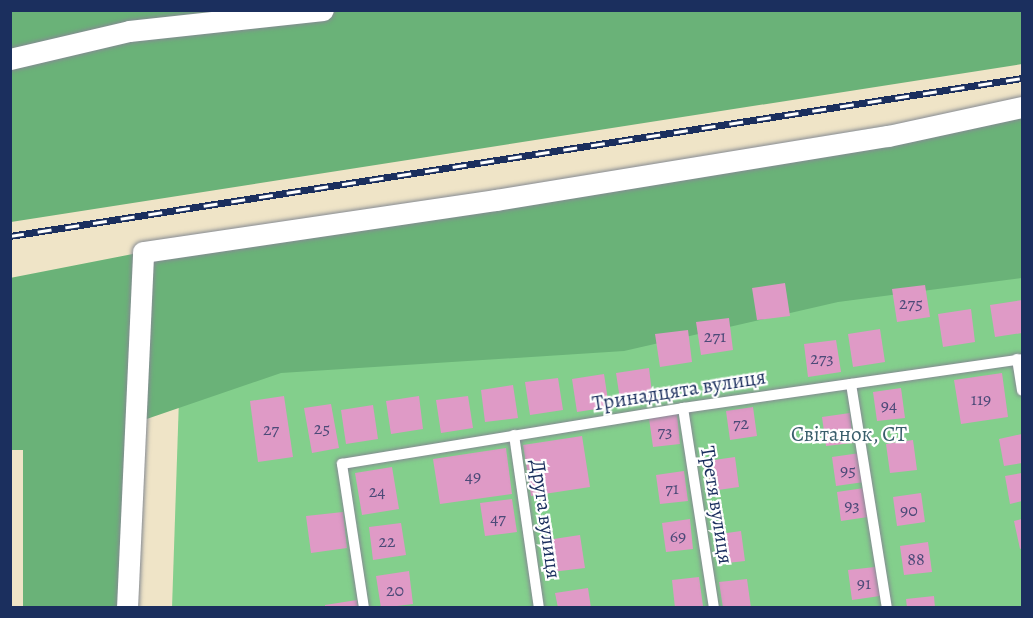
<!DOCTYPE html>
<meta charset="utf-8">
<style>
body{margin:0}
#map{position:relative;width:1033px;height:618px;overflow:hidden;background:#efe4c7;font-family:Alegreya,serif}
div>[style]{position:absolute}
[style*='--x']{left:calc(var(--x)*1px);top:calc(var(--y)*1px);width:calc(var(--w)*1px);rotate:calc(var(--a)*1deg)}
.green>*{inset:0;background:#83cf8c}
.forest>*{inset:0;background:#6ab278}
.building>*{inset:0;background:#df9ac6}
.roads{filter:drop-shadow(0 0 2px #858a92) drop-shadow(0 0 2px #858a92)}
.lane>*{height:10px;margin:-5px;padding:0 5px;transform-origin:5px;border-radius:5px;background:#fff}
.street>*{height:21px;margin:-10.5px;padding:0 10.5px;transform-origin:10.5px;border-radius:10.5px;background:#fff}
.rail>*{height:7px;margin-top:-3.5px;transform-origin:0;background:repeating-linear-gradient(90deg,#fff 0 14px,#1b2f5e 0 28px);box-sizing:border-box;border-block:2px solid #1b2f5e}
span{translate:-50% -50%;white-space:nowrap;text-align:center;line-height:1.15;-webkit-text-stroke:4.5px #fff;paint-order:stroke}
.number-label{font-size:18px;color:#4c4a78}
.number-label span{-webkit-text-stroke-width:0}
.street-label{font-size:21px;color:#1b2f5e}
.park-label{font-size:21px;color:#3a5f6c}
.frame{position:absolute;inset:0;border:12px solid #1b2f5e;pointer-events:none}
</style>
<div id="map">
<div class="green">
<i style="clip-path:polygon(1022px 239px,1022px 607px,172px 608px,181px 339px)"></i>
</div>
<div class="forest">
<i style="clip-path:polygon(200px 10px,1022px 11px,1022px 64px,11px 222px,11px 11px)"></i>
<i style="clip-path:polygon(1022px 103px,1022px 278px,838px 302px,624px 351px,281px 373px,135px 423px,127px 607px,23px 607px,23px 450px,11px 450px,10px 278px,143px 252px)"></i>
</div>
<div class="building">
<i style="clip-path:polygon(785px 283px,790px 316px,757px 320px,752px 288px)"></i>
<i style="clip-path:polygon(925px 285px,930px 317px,897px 322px,892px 289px)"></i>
<i style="clip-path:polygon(1022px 300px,1022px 333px,995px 337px,990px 305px)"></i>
<i style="clip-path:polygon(971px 309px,975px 342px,943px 347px,938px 314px)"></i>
<i style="clip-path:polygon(729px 318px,733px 350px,701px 355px,696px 322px)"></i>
<i style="clip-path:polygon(880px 329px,885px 362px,853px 367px,848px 334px)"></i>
<i style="clip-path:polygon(688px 330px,692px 362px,660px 367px,655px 334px)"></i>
<i style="clip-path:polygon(836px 340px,841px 372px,808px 377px,804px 344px)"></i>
<i style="clip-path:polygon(649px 368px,653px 401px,621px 406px,616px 373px)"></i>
<i style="clip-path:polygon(1002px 373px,1008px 417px,961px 424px,954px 380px)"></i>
<i style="clip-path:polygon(604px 374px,609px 407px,577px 412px,572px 379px)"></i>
<i style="clip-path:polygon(558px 378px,563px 410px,530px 415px,525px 382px)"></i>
<i style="clip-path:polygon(513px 385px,518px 418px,485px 422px,481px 390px)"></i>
<i style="clip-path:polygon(901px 388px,905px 418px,877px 421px,873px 392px)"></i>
<i style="clip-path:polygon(284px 396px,293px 457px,258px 462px,250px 401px)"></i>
<i style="clip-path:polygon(419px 396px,423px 429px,391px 434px,386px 401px)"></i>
<i style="clip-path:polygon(468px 396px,473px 428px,441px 433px,436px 400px)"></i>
<i style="clip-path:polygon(331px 404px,339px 448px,312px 453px,304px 408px)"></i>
<i style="clip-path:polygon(373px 405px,378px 439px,346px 444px,341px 410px)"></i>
<i style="clip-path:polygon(753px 407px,757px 436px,730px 440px,726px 411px)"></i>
<i style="clip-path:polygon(850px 413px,853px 443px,826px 446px,822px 417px)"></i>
<i style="clip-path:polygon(677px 414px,680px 444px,653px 447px,649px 418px)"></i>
<i style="clip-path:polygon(1022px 434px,1022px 463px,1004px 466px,999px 439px)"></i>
<i style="clip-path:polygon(582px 436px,590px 487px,531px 496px,523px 445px)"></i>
<i style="clip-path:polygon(913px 440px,917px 470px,890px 473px,886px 444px)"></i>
<i style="clip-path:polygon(506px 448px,512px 494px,440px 504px,433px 459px)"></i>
<i style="clip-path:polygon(860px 453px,864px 482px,836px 486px,832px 457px)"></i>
<i style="clip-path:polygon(735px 457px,739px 487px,711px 491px,707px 461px)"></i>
<i style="clip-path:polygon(392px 467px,399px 509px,362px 515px,355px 473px)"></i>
<i style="clip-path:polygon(684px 471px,688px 501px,660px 504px,656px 475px)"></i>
<i style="clip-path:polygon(1022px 473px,1022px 501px,1010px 504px,1005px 476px)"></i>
<i style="clip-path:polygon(864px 488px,868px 517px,841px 521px,837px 492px)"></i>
<i style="clip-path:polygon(921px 493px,925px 522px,897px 526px,893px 497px)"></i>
<i style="clip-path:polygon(512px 499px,517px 532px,485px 536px,480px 503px)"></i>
<i style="clip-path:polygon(343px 512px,347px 548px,311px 553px,306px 516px)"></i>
<i style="clip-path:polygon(690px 519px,693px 549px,666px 552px,662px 523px)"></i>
<i style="clip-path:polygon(1022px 519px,1022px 548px,1020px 549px,1014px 521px)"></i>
<i style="clip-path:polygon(401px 523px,406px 555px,373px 560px,369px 527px)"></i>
<i style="clip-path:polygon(741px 531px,745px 561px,718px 564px,713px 535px)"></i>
<i style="clip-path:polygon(580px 535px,585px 568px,552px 572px,547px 540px)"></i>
<i style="clip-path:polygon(928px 542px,932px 572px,904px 575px,900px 546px)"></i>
<i style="clip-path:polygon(875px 567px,880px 596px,852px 600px,848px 570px)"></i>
<i style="clip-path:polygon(409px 571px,413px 604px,381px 608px,376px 576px)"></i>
<i style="clip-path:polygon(699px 577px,703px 606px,675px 608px,672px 580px)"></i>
<i style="clip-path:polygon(747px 579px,751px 608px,723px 608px,719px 582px)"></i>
<i style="clip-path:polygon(588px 588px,591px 608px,558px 608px,555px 593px)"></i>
<i style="clip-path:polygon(934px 596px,935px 608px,907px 608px,906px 599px)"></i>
<i style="clip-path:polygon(357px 600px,358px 608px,325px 608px,325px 605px)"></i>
</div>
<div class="roads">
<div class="lane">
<i style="--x:1017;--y:359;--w:32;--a:81"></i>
<i style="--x:851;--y:384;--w:227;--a:80.9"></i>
<i style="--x:683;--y:408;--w:202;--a:81.2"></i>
<i style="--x:514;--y:435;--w:175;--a:81.8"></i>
<i style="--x:364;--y:608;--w:146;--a:-98.7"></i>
<i style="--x:342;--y:464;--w:346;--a:-9.3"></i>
<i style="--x:683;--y:408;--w:343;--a:-8.2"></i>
</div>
<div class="street">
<i style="--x:10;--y:59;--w:122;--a:-13.2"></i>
<i style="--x:129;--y:31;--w:195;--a:-6.2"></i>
<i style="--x:127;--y:608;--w:356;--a:-87.4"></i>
<i style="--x:143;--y:252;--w:357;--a:-8.4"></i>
<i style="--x:496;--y:200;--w:397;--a:-9.3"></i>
<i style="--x:888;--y:136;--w:137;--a:-12.2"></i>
</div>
</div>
<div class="rail">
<i style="--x:10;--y:236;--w:1024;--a:-8.87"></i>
</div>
<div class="number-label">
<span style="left:911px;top:303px">275</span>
<span style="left:715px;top:336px">271</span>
<span style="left:822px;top:358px">273</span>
<span style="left:981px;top:399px">119</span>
<span style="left:889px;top:405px">94</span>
<span style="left:741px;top:423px">72</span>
<span style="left:322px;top:428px">25</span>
<span style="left:271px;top:429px">27</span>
<span style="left:665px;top:431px">73</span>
<span style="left:848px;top:470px">95</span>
<span style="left:473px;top:476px">49</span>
<span style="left:672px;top:488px">71</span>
<span style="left:377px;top:491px">24</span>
<span style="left:852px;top:505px">93</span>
<span style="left:909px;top:510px">90</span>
<span style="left:498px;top:518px">47</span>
<span style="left:678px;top:536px">69</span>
<span style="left:387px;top:541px">22</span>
<span style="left:916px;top:559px">88</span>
<span style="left:864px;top:583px">91</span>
<span style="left:395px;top:590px">20</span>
</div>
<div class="street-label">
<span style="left:679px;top:390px;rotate:-9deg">Тринадцята вулиця</span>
<span style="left:717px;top:505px;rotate:81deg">Третя вулиця</span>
<span style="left:546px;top:519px;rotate:82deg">Друга вулиця</span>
</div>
<div class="park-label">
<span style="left:849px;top:434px">Світанок, СТ</span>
</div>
<div class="frame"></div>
</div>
